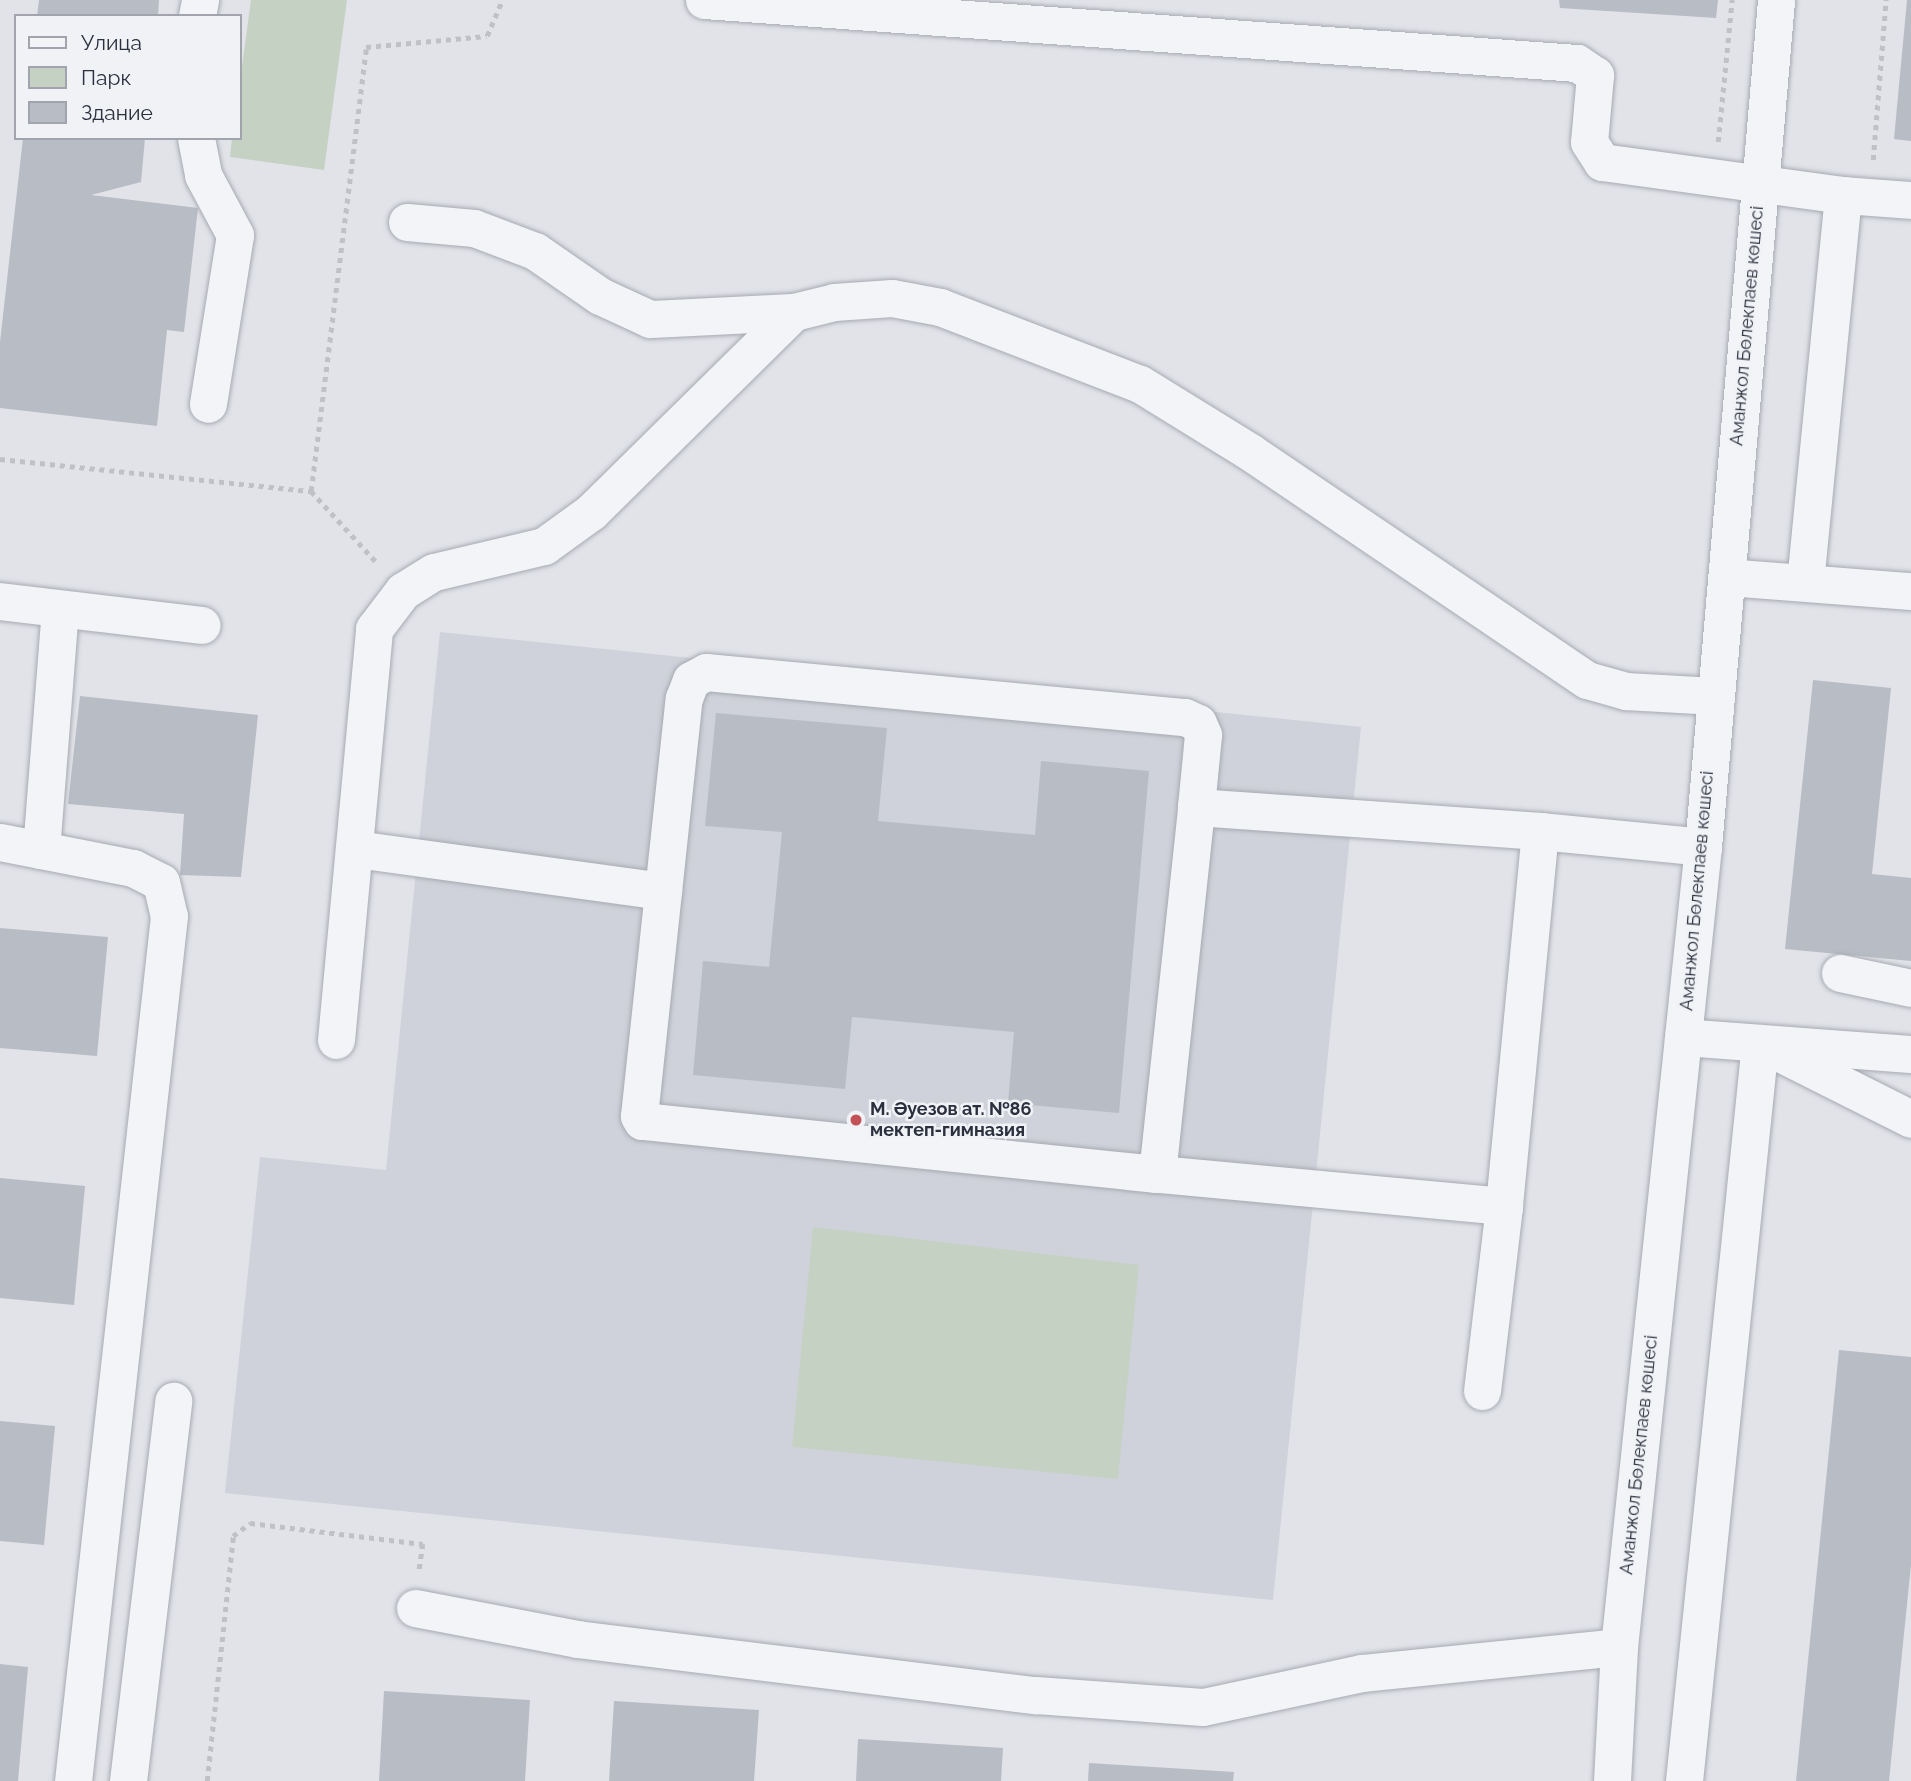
<!DOCTYPE html>
<meta charset="utf-8">
<style>
body{margin:0}
#map{position:relative;width:1911px;height:1781px;overflow:hidden;background:#e1e3e8;font-family:Raleway,sans-serif}
div>[style]{position:absolute}
[style*='--x']{left:calc(var(--x)*1px);top:calc(var(--y)*1px);width:calc(var(--w)*1px);rotate:calc(var(--a)*1deg)}
.built>*{inset:0;background:#cfd2da}
.green>*{inset:0;background:#c5d1c3}
.building>*{inset:0;background:#b8bcc5}
.path>*{height:4.5px;margin-top:-2.25px;transform-origin:0;background:repeating-linear-gradient(90deg,#bfc1c7 0 5px,transparent 0 10px)}
.roads{filter:drop-shadow(0 0 2px #a7aab2) drop-shadow(0 0 2px #a7aab2)}
.minor>*{height:37px;margin:-18.5px;padding:0 18.5px;transform-origin:18.5px;border-radius:18.5px;background:#f3f4f7}
.dots>*{width:19px;height:19px;translate:-50% -50%;box-sizing:border-box;border:4px solid #f0f2f6;border-radius:50%}
span{translate:-50% -50%;white-space:nowrap;text-align:center;line-height:1.15;-webkit-text-stroke:5px #f0f2f6;paint-order:stroke}
.street-label{font-size:18px;color:#2b303e}
.poi-label{font-size:18px;color:#2b303e;font-weight:700}
.left{translate:0 -50%;text-align:left}
.legend{position:absolute;left:14px;top:14px;width:228px;height:126px;box-sizing:border-box;background:#f0f2f6;border:2px solid #a1a4ac;margin:0;padding:9px 12px;list-style:none;font-size:21px;color:#2b303e}
.legend li{display:flex;align-items:center;gap:14px;height:35px}
.legend b{width:35px;border:2px solid #a1a4ac}
</style>
<div id="map">
<div class="built">
<i style="clip-path:polygon(440px 632px,1361px 727px,1273px 1600px,225px 1493px,260px 1157px,386px 1170px)"></i>
</div>
<div class="green">
<i style="clip-path:polygon(251px 0,347px 0,324px 170px,230px 157px,232px 138px,240px 138px,240px 82px)"></i>
<i style="clip-path:polygon(813px 1227px,1139px 1265px,1118px 1479px,792px 1447px)"></i>
</div>
<div class="building">
<i style="clip-path:polygon(39px 0,159px 0,158px 16px,37px 16px)"></i>
<i style="clip-path:polygon(1559px 0,1718px 0,1716px 18px,1560px 8px)"></i>
<i style="clip-path:polygon(1907px 0,1911px 0,1911px 141px,1894px 139px)"></i>
<i style="clip-path:polygon(23px 138px,145px 138px,141px 182px,91px 195px,198px 208px,184px 332px,167px 330px,157px 426px,0 408px,0 342px)"></i>
<i style="clip-path:polygon(1813px 680px,1891px 688px,1872px 874px,1911px 878px,1911px 961px,1785px 949px)"></i>
<i style="clip-path:polygon(80px 696px,258px 715px,241px 877px,180px 875px,184px 814px,68px 804px)"></i>
<i style="clip-path:polygon(716px 713px,887px 728px,878px 821px,1035px 835px,1041px 761px,1149px 771px,1119px 1113px,1008px 1103px,1014px 1032px,852px 1017px,845px 1089px,693px 1075px,703px 961px,769px 967px,782px 832px,705px 826px)"></i>
<i style="clip-path:polygon(0 928px,108px 937px,97px 1056px,0 1048px)"></i>
<i style="clip-path:polygon(0 1178px,85px 1186px,74px 1305px,0 1298px)"></i>
<i style="clip-path:polygon(1839px 1350px,1911px 1357px,1911px 1565px,1889px 1781px,1796px 1781px)"></i>
<i style="clip-path:polygon(0 1421px,55px 1426px,44px 1545px,0 1541px)"></i>
<i style="clip-path:polygon(0 1664px,28px 1667px,18px 1781px,0 1781px)"></i>
<i style="clip-path:polygon(384px 1691px,530px 1700px,525px 1781px,379px 1781px)"></i>
<i style="clip-path:polygon(614px 1701px,759px 1710px,754px 1781px,609px 1781px)"></i>
<i style="clip-path:polygon(858px 1739px,1003px 1748px,1001px 1781px,856px 1781px)"></i>
<i style="clip-path:polygon(1089px 1763px,1234px 1772px,1233px 1781px,1088px 1781px)"></i>
</div>
<div class="path">
<i style="--x:1718;--y:142;--w:143;--a:-84.4"></i>
<i style="--x:1873;--y:160;--w:161;--a:-85.4"></i>
<i style="--x:0;--y:459;--w:313;--a:5.9"></i>
<i style="--x:311;--y:491;--w:447;--a:-82.9"></i>
<i style="--x:366;--y:47;--w:121;--a:-5.2"></i>
<i style="--x:487;--y:36;--w:39;--a:-67"></i>
<i style="--x:311;--y:491;--w:100;--a:47.4"></i>
<i style="--x:207;--y:1781;--w:246;--a:-83.9"></i>
<i style="--x:233;--y:1536;--w:21;--a:-37"></i>
<i style="--x:250;--y:1523;--w:174;--a:6.9"></i>
<i style="--x:423;--y:1544;--w:30;--a:98"></i>
</div>
<div class="roads">
<div class="minor">
<i style="--x:704;--y:0;--w:875;--a:4.13"></i>
<i style="--x:1577;--y:63;--w:22;--a:34"></i>
<i style="--x:1595;--y:75;--w:67;--a:95.1"></i>
<i style="--x:1589;--y:142;--w:24;--a:57"></i>
<i style="--x:1602;--y:162;--w:243;--a:7.8"></i>
<i style="--x:1843;--y:195;--w:389;--a:95.6"></i>
<i style="--x:197;--y:16;--w:16;--a:-79"></i>
<i style="--x:196;--y:138;--w:38;--a:79"></i>
<i style="--x:203;--y:175;--w:68;--a:61.9"></i>
<i style="--x:235;--y:235;--w:171;--a:99.1"></i>
<i style="--x:1843;--y:195;--w:68;--a:4.2"></i>
<i style="--x:407;--y:222;--w:67;--a:5.1"></i>
<i style="--x:474;--y:228;--w:65;--a:20.7"></i>
<i style="--x:535;--y:251;--w:79;--a:34.7"></i>
<i style="--x:600;--y:296;--w:55;--a:24.7"></i>
<i style="--x:650;--y:319;--w:144;--a:-2.8"></i>
<i style="--x:1727;--y:577;--w:185;--a:4.4"></i>
<i style="--x:0;--y:601;--w:203;--a:6.8"></i>
<i style="--x:1540;--y:831;--w:377;--a:95.5"></i>
<i style="--x:1504;--y:1206;--w:348;--a:-174.7"></i>
<i style="--x:1157;--y:1174;--w:369;--a:-83.9"></i>
<i style="--x:1196;--y:807;--w:345;--a:4"></i>
<i style="--x:1540;--y:831;--w:164;--a:5.6"></i>
<i style="--x:0;--y:842;--w:136;--a:11.1"></i>
<i style="--x:133;--y:868;--w:31;--a:27"></i>
<i style="--x:161;--y:882;--w:35;--a:77"></i>
<i style="--x:169;--y:916;--w:870;--a:96.33"></i>
<i style="--x:356;--y:849;--w:310;--a:7.8"></i>
<i style="--x:41;--y:850;--w:241;--a:-85.5"></i>
<i style="--x:1840;--y:973;--w:73;--a:11.9"></i>
<i style="--x:1683;--y:1037;--w:229;--a:4.3"></i>
<i style="--x:336;--y:1040;--w:413;--a:-84.7"></i>
<i style="--x:374;--y:629;--w:48;--a:-52.7"></i>
<i style="--x:403;--y:591;--w:36;--a:-32"></i>
<i style="--x:434;--y:572;--w:113;--a:-13.3"></i>
<i style="--x:544;--y:546;--w:58;--a:-35.9"></i>
<i style="--x:591;--y:512;--w:285;--a:-44.6"></i>
<i style="--x:794;--y:312;--w:41;--a:-14"></i>
<i style="--x:834;--y:302;--w:58;--a:-3.9"></i>
<i style="--x:892;--y:298;--w:49;--a:10.6"></i>
<i style="--x:940;--y:307;--w:214;--a:21.1"></i>
<i style="--x:1140;--y:384;--w:129;--a:31.7"></i>
<i style="--x:1250;--y:452;--w:407;--a:34.1"></i>
<i style="--x:1587;--y:680;--w:41;--a:15.8"></i>
<i style="--x:1626;--y:691;--w:89;--a:3.2"></i>
<i style="--x:1157;--y:1174;--w:518;--a:-174.12"></i>
<i style="--x:642;--y:1121;--w:6;--a:-121"></i>
<i style="--x:639;--y:1116;--w:420;--a:-83.9"></i>
<i style="--x:684;--y:698;--w:19;--a:-69"></i>
<i style="--x:691;--y:680;--w:17;--a:-28"></i>
<i style="--x:706;--y:672;--w:481;--a:5.4"></i>
<i style="--x:1185;--y:717;--w:14;--a:25"></i>
<i style="--x:1198;--y:723;--w:13;--a:67"></i>
<i style="--x:1203;--y:735;--w:72;--a:95.6"></i>
<i style="--x:1482;--y:1391;--w:186;--a:-83.2"></i>
<i style="--x:415;--y:1608;--w:165;--a:10.8"></i>
<i style="--x:577;--y:1639;--w:462;--a:7"></i>
<i style="--x:1036;--y:1695;--w:167;--a:4.1"></i>
<i style="--x:1203;--y:1707;--w:163;--a:-12.1"></i>
<i style="--x:1362;--y:1673;--w:258;--a:-5.8"></i>
<i style="--x:128;--y:1781;--w:383;--a:-83.2"></i>
<i style="--x:1612;--y:1781;--w:134;--a:-87"></i>
<i style="--x:1619;--y:1647;--w:804;--a:-84.01"></i>
<i style="--x:1703;--y:847;--w:850;--a:-85.07"></i>
<i style="--x:1684;--y:1781;--w:742;--a:-84.12"></i>
<i style="--x:1760;--y:1043;--w:169;--a:26.7"></i>
</div>
</div>
<div class="dots">
<i style="left:856px;top:1120px;background:#c25158"></i>
</div>
<div class="street-label">
<span style="left:1747px;top:326px;rotate:-85deg">Аманжол Бөлекпаев көшесі</span>
<span style="left:1697px;top:891px;rotate:-85deg">Аманжол Бөлекпаев көшесі</span>
<span style="left:1639px;top:1455px;rotate:-84deg">Аманжол Бөлекпаев көшесі</span>
</div>
<div class="poi-label">
<span class="left" style="left:870px;top:1120px">М. Әуезов ат. №86<br>мектеп-гимназия</span>
</div>
<ul class="legend">
<li><b style="height:9px;background:#f3f4f7"></b>Улица</li>
<li><b style="height:19px;background:#c5d1c3"></b>Парк</li>
<li><b style="height:19px;background:#b8bcc5"></b>Здание</li>
</ul>
</div>
